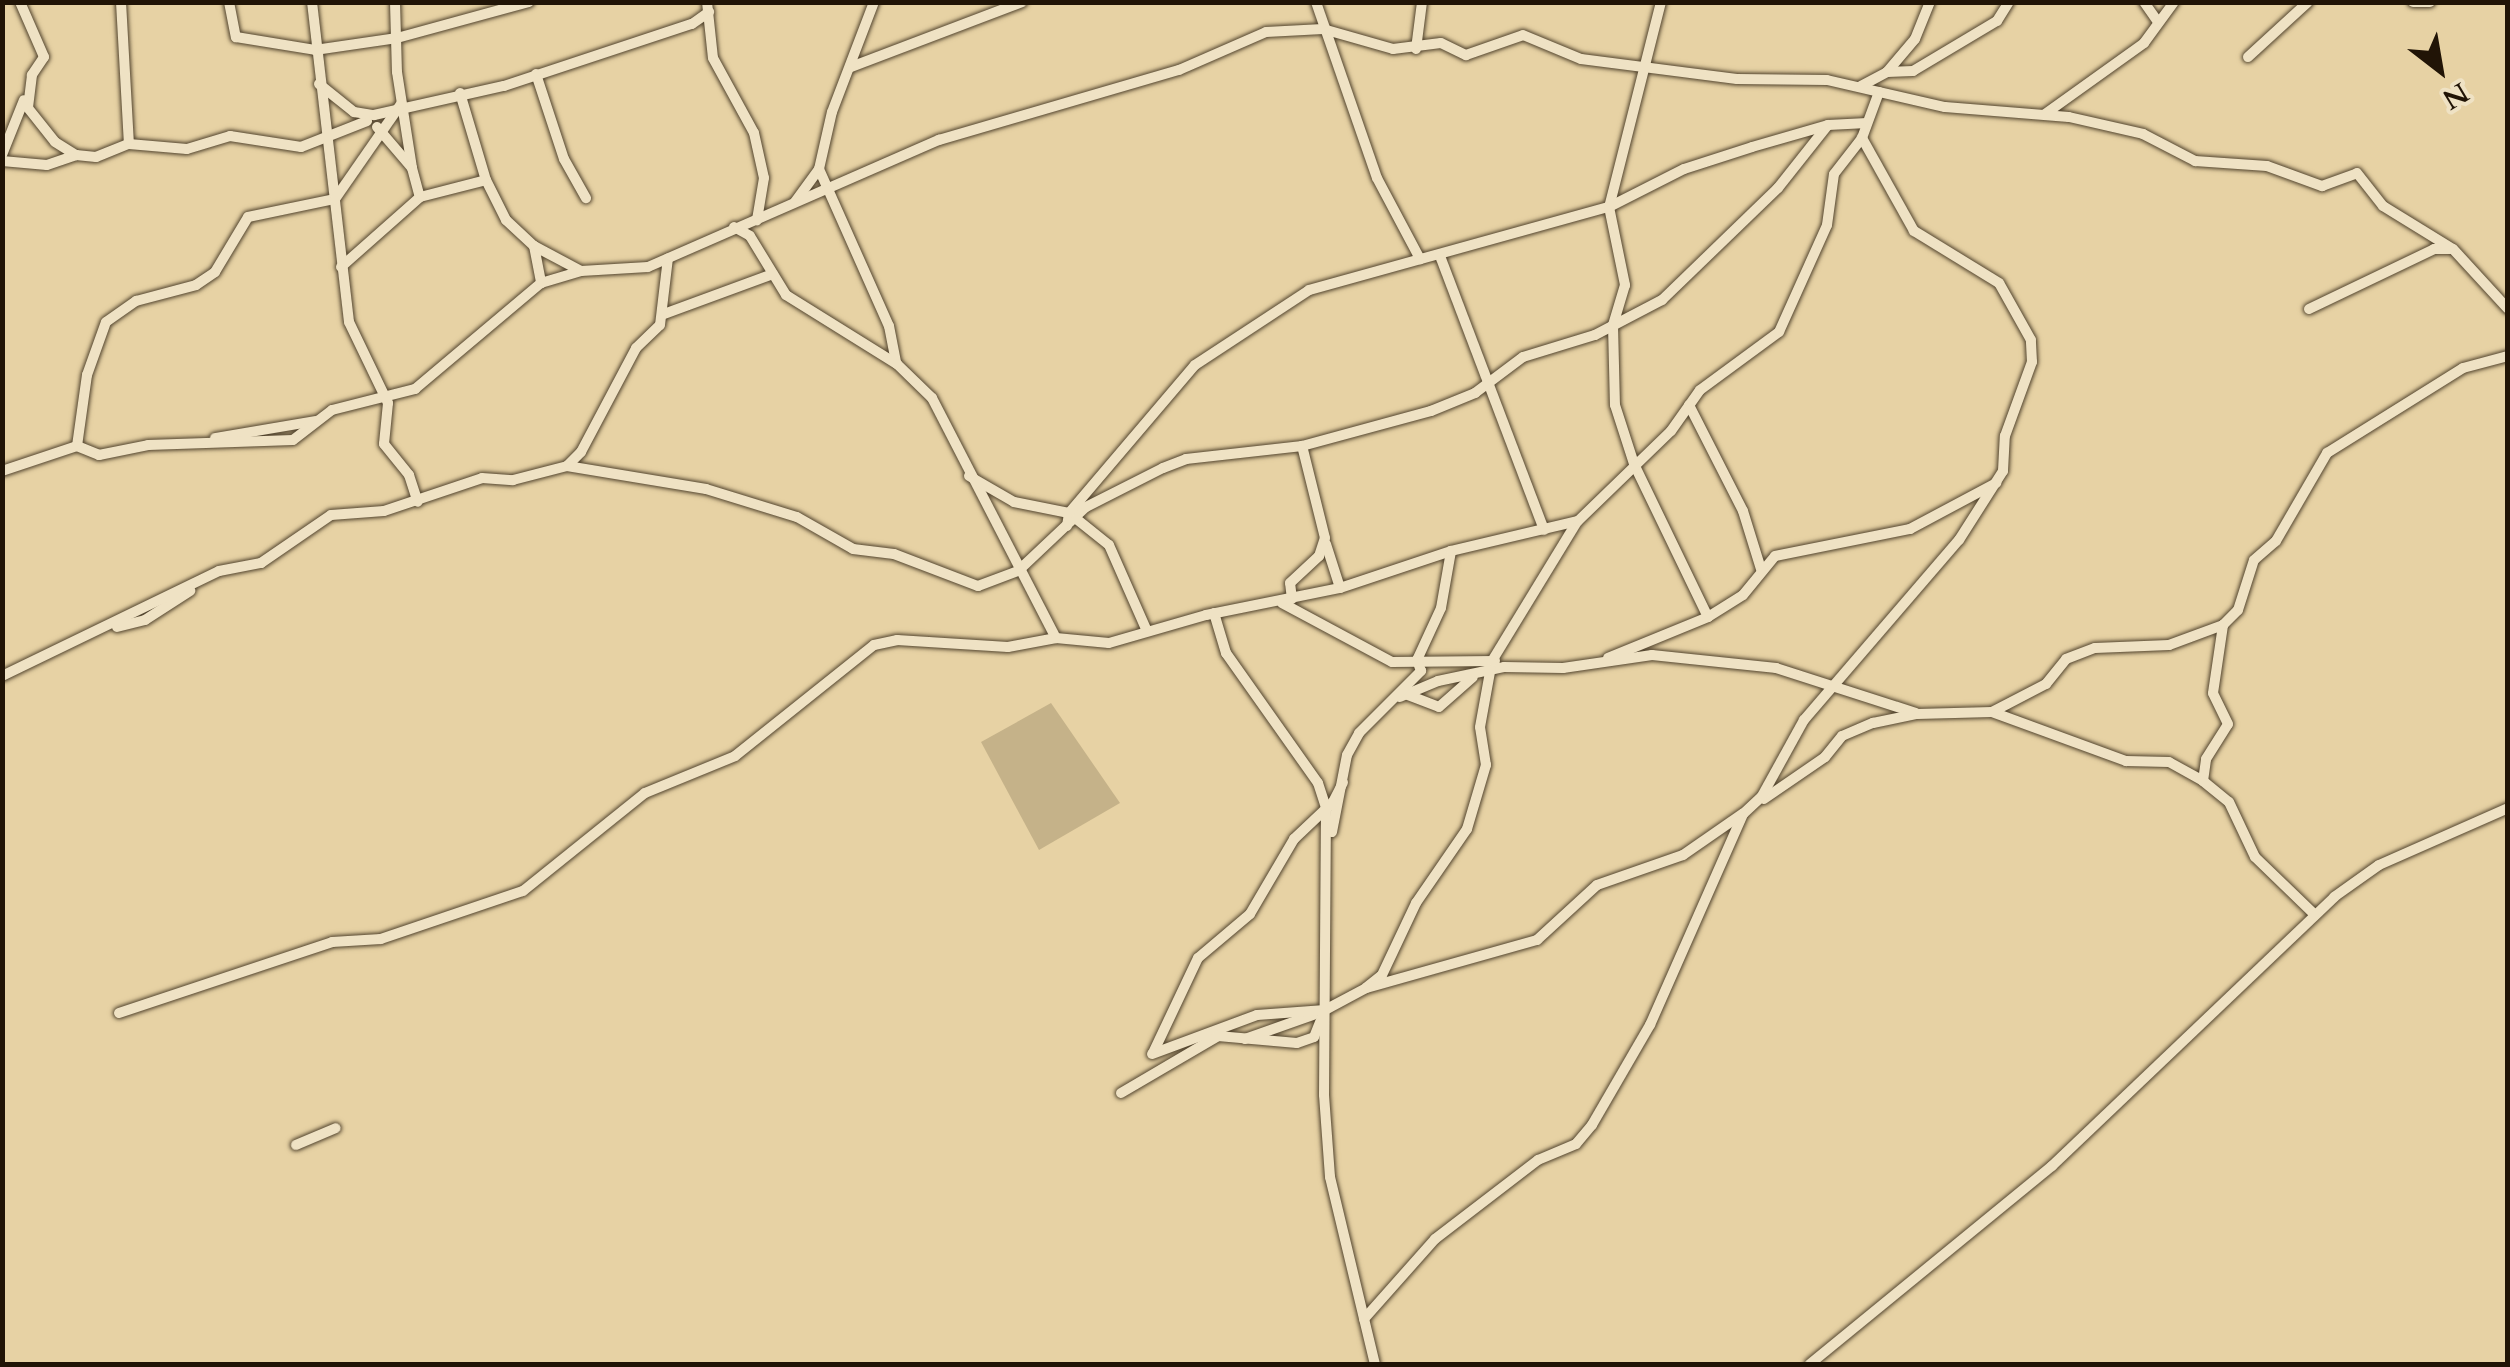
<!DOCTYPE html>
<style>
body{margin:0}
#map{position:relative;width:2510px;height:1367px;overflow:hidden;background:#e7d2a4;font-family:Cardo,serif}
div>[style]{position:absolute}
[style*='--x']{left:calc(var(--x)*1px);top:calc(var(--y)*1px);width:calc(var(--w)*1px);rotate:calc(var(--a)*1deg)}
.green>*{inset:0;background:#c5b289}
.roads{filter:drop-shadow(0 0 2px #52442e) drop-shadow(0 0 2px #52442e)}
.minor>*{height:10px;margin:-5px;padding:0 5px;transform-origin:5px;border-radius:5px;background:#efe2c4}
span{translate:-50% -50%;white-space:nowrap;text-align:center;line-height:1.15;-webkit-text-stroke:9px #efe2c4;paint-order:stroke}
.frame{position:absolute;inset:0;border:5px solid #211406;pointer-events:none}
.north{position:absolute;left:2390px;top:20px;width:100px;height:100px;-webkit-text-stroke:8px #efe2c4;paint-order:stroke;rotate:149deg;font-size:28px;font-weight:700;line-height:40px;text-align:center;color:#211406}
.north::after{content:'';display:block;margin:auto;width:35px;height:45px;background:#211406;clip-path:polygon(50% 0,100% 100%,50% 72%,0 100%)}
</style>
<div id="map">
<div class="green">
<i style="clip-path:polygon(1051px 703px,1120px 803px,1039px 850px,981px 742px)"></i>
</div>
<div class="roads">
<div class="minor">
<i style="--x:20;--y:2;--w:60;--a:66.4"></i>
<i style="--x:44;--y:57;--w:22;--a:124"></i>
<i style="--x:32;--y:75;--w:33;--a:97"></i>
<i style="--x:28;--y:108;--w:43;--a:51.5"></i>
<i style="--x:55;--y:142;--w:25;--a:32"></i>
<i style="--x:76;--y:155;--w:20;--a:6"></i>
<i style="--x:96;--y:157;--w:35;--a:-22"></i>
<i style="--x:129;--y:144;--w:58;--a:4.9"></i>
<i style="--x:187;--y:149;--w:45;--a:-16.8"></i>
<i style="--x:230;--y:136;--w:72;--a:8.8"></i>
<i style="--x:301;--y:147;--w:71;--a:-21.5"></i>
<i style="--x:121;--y:2;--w:142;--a:86.8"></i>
<i style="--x:229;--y:2;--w:36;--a:79"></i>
<i style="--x:236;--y:37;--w:80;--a:9.3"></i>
<i style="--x:315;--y:50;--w:83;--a:-8.3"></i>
<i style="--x:397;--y:38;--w:137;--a:-15.3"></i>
<i style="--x:312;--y:2;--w:322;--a:83.4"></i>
<i style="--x:349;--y:322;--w:90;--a:64.3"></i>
<i style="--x:388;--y:403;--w:41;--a:95.6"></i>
<i style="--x:384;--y:444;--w:40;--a:51"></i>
<i style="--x:409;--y:475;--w:28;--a:72"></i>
<i style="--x:395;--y:2;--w:70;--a:88.4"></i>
<i style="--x:397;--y:72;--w:97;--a:81.1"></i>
<i style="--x:707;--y:2;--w:56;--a:83.9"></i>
<i style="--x:713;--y:58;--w:85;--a:61.3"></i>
<i style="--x:754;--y:133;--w:46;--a:77.5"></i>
<i style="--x:764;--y:178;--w:43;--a:99.5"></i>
<i style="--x:1316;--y:2;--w:186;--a:70.9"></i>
<i style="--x:1377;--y:178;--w:92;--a:62"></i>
<i style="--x:1661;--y:2;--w:211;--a:104.2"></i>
<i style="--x:1609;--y:207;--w:80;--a:78.4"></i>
<i style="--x:1625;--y:285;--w:42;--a:106.7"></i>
<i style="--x:1613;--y:325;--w:80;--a:88.6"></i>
<i style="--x:1615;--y:405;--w:62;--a:72.1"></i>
<i style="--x:1634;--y:464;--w:170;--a:64.2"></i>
<i style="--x:1708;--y:617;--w:41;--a:-32.2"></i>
<i style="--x:1743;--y:595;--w:50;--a:-50.6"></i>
<i style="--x:1775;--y:556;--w:138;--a:-11.3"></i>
<i style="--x:1910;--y:529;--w:98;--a:-28.1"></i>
<i style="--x:2144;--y:2;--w:24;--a:55"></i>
<i style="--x:2413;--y:2;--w:17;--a:0"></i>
<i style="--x:1416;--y:49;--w:47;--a:-82.7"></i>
<i style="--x:2248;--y:57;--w:81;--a:-42.5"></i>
<i style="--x:851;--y:67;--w:183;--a:-20.8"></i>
<i style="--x:1887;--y:72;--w:26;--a:-2"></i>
<i style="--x:1913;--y:71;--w:98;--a:-30.8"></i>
<i style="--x:1997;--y:21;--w:22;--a:-58"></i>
<i style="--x:536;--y:74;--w:89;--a:71.8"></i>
<i style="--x:564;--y:159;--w:45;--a:60.6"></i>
<i style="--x:319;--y:84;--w:45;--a:38.7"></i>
<i style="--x:354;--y:112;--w:20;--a:9"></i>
<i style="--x:374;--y:115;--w:133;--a:-12.6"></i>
<i style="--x:504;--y:86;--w:198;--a:-18.3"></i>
<i style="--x:692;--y:24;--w:21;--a:-35"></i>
<i style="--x:1861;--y:86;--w:30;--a:-28"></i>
<i style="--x:1887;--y:72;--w:43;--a:-49.7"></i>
<i style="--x:1915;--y:39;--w:40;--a:-68"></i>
<i style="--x:460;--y:93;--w:91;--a:73.4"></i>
<i style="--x:486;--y:180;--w:45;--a:63.4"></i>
<i style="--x:506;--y:220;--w:38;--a:43"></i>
<i style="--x:534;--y:246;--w:53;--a:28"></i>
<i style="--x:2045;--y:114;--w:122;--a:-35.6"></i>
<i style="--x:2144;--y:43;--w:51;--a:-53.8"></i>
<i style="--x:377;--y:127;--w:54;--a:49.5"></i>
<i style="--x:412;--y:168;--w:30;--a:75"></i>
<i style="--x:2;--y:155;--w:59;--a:-68.2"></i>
<i style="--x:2;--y:161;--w:45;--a:5.1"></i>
<i style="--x:47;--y:165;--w:31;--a:-19"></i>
<i style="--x:819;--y:169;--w:172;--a:66"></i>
<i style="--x:889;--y:326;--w:38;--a:79"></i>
<i style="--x:795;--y:202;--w:41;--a:-54"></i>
<i style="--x:819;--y:169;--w:58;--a:-77.2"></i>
<i style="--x:832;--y:112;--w:118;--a:-69.1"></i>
<i style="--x:734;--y:227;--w:18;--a:29"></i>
<i style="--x:750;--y:236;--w:69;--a:58.6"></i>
<i style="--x:786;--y:295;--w:131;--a:31.9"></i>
<i style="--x:897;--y:364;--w:49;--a:44.2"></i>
<i style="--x:932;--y:398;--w:270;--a:62.7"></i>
<i style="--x:534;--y:246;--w:38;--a:79"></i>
<i style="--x:1440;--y:256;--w:293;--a:69.2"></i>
<i style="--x:341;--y:267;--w:106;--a:-41.5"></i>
<i style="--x:420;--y:197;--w:68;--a:-14.4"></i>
<i style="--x:2309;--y:309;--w:139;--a:-25.6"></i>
<i style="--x:2434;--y:249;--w:18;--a:0"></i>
<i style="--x:664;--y:314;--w:116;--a:-20.2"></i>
<i style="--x:1689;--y:405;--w:119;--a:63"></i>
<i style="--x:1743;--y:511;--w:61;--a:72.8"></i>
<i style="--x:215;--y:438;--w:102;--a:-9.6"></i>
<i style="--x:77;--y:446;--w:72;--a:-82"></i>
<i style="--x:87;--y:375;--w:56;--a:-70.3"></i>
<i style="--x:106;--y:322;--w:37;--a:-35"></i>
<i style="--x:136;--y:301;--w:62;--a:-14.9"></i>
<i style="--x:196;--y:285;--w:23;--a:-34"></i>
<i style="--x:215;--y:272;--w:64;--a:-59"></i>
<i style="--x:248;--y:217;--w:89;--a:-11.7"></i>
<i style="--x:335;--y:199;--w:116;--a:-55.2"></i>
<i style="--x:567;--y:466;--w:141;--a:9.4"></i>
<i style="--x:706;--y:489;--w:95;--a:17.1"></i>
<i style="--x:797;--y:517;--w:64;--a:29.7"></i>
<i style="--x:853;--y:549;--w:41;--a:7"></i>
<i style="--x:894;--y:554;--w:90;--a:20.9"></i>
<i style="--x:978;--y:586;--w:43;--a:-20.6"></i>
<i style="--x:1018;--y:571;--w:93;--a:-43.3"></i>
<i style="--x:1086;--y:507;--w:86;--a:-26.9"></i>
<i style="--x:1163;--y:468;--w:25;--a:-21"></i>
<i style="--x:1186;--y:459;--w:117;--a:-6.4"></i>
<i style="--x:1302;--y:446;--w:134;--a:-15.2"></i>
<i style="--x:1431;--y:411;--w:48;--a:-22.2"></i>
<i style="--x:1475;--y:393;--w:60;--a:-36.9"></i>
<i style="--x:1523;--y:357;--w:75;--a:-17"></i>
<i style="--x:1595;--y:335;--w:76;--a:-27.6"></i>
<i style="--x:1662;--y:300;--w:161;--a:-44"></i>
<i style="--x:1778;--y:188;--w:80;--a:-51.6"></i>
<i style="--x:2;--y:471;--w:79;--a:-18.4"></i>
<i style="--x:77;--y:446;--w:24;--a:22"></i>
<i style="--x:99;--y:455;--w:50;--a:-11.5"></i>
<i style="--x:148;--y:445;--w:145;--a:-2"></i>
<i style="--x:293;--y:440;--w:49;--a:-37.6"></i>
<i style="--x:332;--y:410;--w:86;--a:-14.2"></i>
<i style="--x:415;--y:389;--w:165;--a:-40.1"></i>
<i style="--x:541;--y:283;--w:42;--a:-16.7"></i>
<i style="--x:581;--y:271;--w:67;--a:-3.4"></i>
<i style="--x:648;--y:267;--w:318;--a:-23.6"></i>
<i style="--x:939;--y:140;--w:250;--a:-16.3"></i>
<i style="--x:1179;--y:70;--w:95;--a:-23.6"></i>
<i style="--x:1266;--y:32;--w:57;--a:-3"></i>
<i style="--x:1323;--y:29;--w:73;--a:15.9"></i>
<i style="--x:1393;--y:49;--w:48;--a:-7.1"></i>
<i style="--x:1441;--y:43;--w:28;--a:26"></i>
<i style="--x:1466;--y:55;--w:60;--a:-19.3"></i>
<i style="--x:1523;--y:35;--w:63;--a:22.5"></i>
<i style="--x:1581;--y:59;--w:157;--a:7.3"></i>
<i style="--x:1737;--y:79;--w:90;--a:0.6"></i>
<i style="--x:1827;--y:80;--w:121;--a:12.9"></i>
<i style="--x:1945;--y:107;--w:124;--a:4.6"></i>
<i style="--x:2069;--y:117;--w:76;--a:12.9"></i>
<i style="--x:2143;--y:134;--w:59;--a:27.4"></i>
<i style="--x:2195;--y:161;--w:72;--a:4"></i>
<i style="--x:2267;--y:166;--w:59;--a:20"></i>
<i style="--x:2322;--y:186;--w:37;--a:-20"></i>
<i style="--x:2357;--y:173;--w:42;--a:51.8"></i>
<i style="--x:2383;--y:206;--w:82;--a:31.6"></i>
<i style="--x:2453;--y:249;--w:81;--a:47.5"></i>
<i style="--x:969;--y:476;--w:52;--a:30"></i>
<i style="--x:1014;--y:502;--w:56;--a:11.3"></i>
<i style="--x:1069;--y:513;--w:51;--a:38.7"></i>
<i style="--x:1109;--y:545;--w:94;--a:66.2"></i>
<i style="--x:1067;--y:526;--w:13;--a:-81"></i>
<i style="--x:1069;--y:513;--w:194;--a:-49.6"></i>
<i style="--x:1195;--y:365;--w:136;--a:-33.3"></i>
<i style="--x:1309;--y:290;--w:311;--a:-15.5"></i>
<i style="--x:1609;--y:207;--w:84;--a:-26.9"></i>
<i style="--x:1684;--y:169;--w:71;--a:-17.9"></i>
<i style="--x:1752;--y:147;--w:79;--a:-16.1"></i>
<i style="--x:1828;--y:125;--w:39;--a:-3"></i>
<i style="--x:1326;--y:544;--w:46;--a:72.3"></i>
<i style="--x:1292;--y:599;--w:16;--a:-97"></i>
<i style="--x:1290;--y:583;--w:40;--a:-43"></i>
<i style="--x:1319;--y:556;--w:19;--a:-72"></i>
<i style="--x:1325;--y:538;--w:95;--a:-104"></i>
<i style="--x:1282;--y:603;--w:125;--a:28.2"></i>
<i style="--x:1392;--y:662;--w:103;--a:-0.6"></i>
<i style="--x:1214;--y:613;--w:42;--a:73.3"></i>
<i style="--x:1226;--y:653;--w:159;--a:54.7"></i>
<i style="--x:1318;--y:783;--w:26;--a:72"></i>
<i style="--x:1326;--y:808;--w:287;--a:90.4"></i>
<i style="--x:1324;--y:1095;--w:82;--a:85.8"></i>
<i style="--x:1330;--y:1177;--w:192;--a:76.5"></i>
<i style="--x:117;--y:627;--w:29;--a:-14"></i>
<i style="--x:145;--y:620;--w:54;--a:-32.8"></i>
<i style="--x:1608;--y:658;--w:108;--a:-22.3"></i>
<i style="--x:2;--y:676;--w:241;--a:-25.8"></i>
<i style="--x:219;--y:571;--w:43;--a:-10.8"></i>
<i style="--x:261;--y:563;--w:85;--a:-34.4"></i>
<i style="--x:331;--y:515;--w:53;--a:-4.3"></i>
<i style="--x:384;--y:511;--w:103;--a:-18.6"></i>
<i style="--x:482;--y:478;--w:31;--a:4"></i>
<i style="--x:513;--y:480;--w:56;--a:-14.5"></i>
<i style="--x:567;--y:466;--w:20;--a:-45"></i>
<i style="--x:581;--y:452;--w:118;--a:-62.1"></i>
<i style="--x:636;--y:348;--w:33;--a:-44"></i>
<i style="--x:660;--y:325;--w:67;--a:-83.2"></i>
<i style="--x:1408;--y:695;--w:33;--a:21"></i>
<i style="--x:1439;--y:707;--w:45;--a:-41.4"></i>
<i style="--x:1400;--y:697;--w:41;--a:-22.8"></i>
<i style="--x:1438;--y:681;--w:67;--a:-12"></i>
<i style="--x:1504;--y:667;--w:59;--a:1"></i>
<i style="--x:1563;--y:668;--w:90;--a:-8.3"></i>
<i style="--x:1652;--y:655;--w:125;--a:6"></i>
<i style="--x:1776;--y:668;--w:147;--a:17.8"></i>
<i style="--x:1992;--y:712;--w:61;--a:-27.4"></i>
<i style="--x:2046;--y:684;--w:32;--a:-51"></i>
<i style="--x:2066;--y:659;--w:31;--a:-21"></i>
<i style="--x:2095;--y:648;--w:74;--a:-2.3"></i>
<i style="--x:2169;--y:645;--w:58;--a:-20.3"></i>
<i style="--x:2223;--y:625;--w:21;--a:-45"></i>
<i style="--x:2238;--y:610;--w:52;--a:-72.3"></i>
<i style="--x:2254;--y:560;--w:29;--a:-41"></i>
<i style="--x:2276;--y:541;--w:102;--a:-59.9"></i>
<i style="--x:2327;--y:453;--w:160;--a:-32"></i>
<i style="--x:2463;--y:368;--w:47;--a:-14.9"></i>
<i style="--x:2203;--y:781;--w:22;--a:-82"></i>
<i style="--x:2206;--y:759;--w:41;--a:-57.8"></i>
<i style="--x:2228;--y:724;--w:34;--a:-116"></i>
<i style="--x:2213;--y:693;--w:69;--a:-81.6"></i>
<i style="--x:1764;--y:799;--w:74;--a:-34.5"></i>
<i style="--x:1825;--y:757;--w:27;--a:-51"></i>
<i style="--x:1842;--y:736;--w:34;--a:-23"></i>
<i style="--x:1873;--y:723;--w:45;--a:-11.6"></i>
<i style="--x:1917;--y:714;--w:75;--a:-1.5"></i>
<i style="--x:1992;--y:712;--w:143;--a:20.1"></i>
<i style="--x:2126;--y:761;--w:43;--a:1.3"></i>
<i style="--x:2169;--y:762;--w:39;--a:29"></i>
<i style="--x:2203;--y:781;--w:33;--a:39"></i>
<i style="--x:2229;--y:802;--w:61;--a:64.7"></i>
<i style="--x:2255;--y:857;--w:83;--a:44"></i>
<i style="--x:1332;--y:832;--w:78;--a:-79"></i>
<i style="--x:1347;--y:755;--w:25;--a:-61"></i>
<i style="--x:1359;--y:733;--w:88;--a:-45"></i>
<i style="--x:1421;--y:671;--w:12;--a:-110"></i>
<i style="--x:1417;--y:660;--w:57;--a:-65.2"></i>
<i style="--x:1441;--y:608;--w:58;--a:-80"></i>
<i style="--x:1367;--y:987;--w:19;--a:-39"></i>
<i style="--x:1382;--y:975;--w:80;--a:-64.7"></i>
<i style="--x:1416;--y:903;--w:90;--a:-55.4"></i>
<i style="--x:1467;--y:829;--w:67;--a:-73.5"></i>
<i style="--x:1486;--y:765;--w:38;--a:-99"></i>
<i style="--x:1480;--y:727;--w:67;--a:-79.7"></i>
<i style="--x:1492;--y:661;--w:163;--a:-58.6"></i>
<i style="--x:119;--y:1013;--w:225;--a:-18.4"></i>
<i style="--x:332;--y:942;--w:49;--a:-3.5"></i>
<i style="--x:381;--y:939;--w:150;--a:-18.7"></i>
<i style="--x:523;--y:891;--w:156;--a:-38.8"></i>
<i style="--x:645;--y:793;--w:97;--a:-22.3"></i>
<i style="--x:735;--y:756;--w:178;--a:-38.6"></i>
<i style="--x:874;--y:645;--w:24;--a:-12"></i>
<i style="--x:897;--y:640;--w:111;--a:3.6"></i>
<i style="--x:1008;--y:647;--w:49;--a:-10.6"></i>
<i style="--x:1056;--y:638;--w:53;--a:5.4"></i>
<i style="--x:1109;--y:643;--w:101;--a:-16.1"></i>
<i style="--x:1206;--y:615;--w:137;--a:-11.4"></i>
<i style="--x:1340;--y:588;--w:117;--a:-18.4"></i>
<i style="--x:1451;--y:551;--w:130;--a:-13.3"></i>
<i style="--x:1578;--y:521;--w:129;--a:-44.1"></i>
<i style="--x:1671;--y:431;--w:50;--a:-54.7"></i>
<i style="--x:1700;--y:390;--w:98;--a:-36.3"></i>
<i style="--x:1779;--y:332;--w:117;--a:-65.8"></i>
<i style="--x:1827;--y:225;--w:51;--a:-82.2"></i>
<i style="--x:1834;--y:174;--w:46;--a:-52.1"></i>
<i style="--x:1862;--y:138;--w:49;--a:-69.7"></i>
<i style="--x:1245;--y:1039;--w:72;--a:-19.4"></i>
<i style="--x:1153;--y:1053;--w:105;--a:-64.7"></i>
<i style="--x:1198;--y:958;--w:68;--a:-40.2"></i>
<i style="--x:1250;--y:914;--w:87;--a:-59.6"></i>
<i style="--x:1294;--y:839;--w:54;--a:-43.5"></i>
<i style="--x:1333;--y:802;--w:22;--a:-63"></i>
<i style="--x:1152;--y:1054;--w:112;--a:-20.4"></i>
<i style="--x:1257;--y:1015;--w:68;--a:-4.2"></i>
<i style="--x:1325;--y:1010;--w:47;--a:-28.2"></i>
<i style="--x:1366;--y:988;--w:178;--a:-15.7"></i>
<i style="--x:1537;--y:940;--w:81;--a:-42.5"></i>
<i style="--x:1597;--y:885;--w:91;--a:-19.2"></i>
<i style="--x:1683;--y:855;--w:72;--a:-34.8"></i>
<i style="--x:1121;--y:1093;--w:113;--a:-30.4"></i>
<i style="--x:1218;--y:1036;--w:79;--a:5.1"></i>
<i style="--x:1297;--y:1043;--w:18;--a:-19"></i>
<i style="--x:1314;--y:1037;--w:24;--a:-68"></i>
<i style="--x:296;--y:1145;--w:43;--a:-23"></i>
<i style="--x:1364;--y:1319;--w:107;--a:-48.4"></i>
<i style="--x:1435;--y:1239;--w:130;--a:-37.5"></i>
<i style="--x:1538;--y:1160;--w:41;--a:-22.8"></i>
<i style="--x:1576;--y:1144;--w:25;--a:-50"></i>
<i style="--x:1592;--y:1125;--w:116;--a:-59.9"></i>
<i style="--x:1650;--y:1025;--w:231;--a:-66.2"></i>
<i style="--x:1743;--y:814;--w:26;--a:-43"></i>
<i style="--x:1762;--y:796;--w:87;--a:-61.1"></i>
<i style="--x:1804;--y:720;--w:238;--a:-49.3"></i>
<i style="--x:1959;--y:540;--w:82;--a:-57.5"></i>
<i style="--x:2003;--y:471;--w:35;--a:-87"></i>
<i style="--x:2005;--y:436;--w:79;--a:-70"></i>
<i style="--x:2032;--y:362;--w:22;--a:-93"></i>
<i style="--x:2031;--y:340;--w:65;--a:-119.3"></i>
<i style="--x:1999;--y:283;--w:100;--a:-148.5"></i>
<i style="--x:1914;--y:231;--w:107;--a:-119.2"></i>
<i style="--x:1810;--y:1364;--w:313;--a:-39.3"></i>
<i style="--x:2052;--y:1166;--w:390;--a:-43.6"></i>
<i style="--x:2334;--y:897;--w:55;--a:-35.4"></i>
<i style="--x:2379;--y:865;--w:141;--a:-23.8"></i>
</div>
</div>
<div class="frame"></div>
<div class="north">N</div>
</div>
